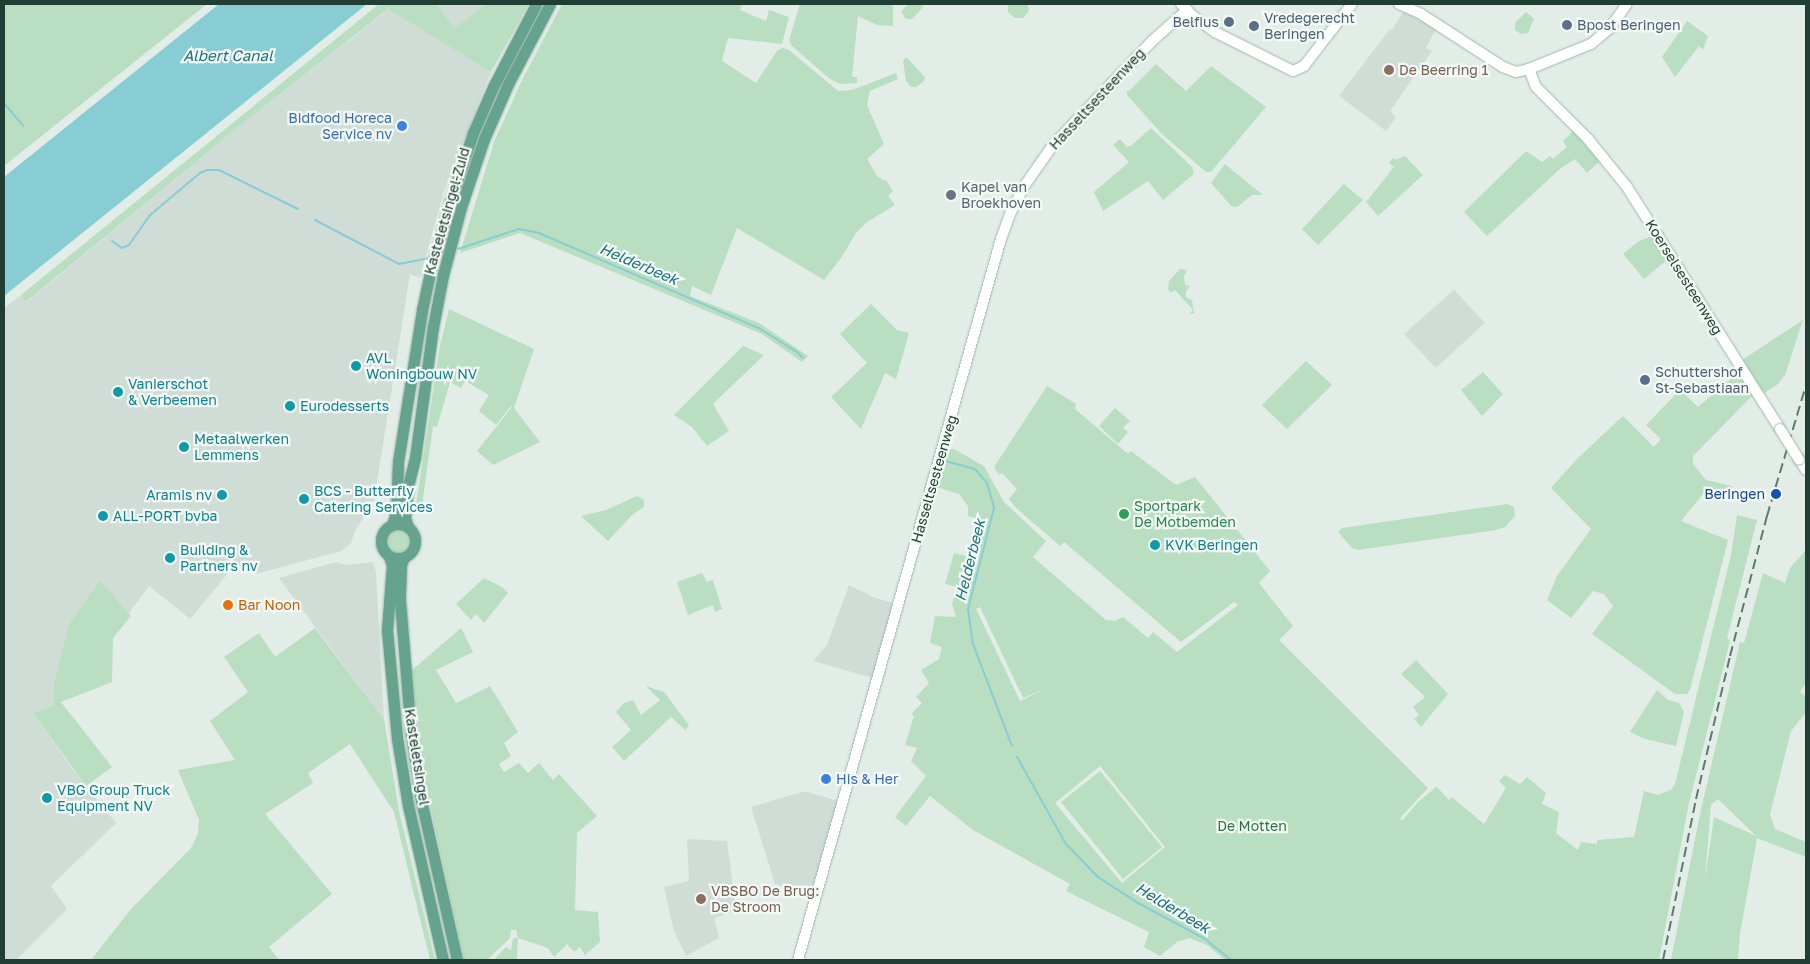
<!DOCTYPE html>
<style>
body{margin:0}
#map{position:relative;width:1810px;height:964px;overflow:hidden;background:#e2ede7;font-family:"Golos Text",sans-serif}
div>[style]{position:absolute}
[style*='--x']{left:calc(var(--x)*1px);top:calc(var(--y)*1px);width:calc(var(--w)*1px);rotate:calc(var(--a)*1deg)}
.built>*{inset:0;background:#d0dcd6}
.green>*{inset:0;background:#badec1}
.round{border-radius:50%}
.water>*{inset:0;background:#88cdd3}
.stream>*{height:2px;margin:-1px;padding:0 1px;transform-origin:1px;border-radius:1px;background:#88cdd3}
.roads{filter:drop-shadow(0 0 1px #a0b9ae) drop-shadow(0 0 1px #a0b9ae)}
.secondary>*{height:10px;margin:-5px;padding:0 5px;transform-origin:5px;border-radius:5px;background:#fff}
.primary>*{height:11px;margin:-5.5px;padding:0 5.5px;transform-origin:5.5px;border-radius:5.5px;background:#65a38f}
.primary>.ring{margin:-5.5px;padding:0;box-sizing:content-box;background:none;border:11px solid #65a38f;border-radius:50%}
.rail>*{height:2px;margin-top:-1px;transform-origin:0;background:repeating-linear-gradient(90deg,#5c7a70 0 10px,transparent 0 15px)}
.bridges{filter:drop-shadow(0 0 1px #a0b9ae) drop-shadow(0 0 1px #a0b9ae)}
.secondary-bridge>*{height:10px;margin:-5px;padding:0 5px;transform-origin:5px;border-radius:5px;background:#fff}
.dots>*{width:14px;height:14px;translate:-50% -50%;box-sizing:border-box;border:2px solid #f3f9f5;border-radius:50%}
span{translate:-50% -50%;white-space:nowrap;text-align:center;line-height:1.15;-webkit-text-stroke:4.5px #f3f9f5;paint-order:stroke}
.service-label{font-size:14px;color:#4e5e75}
.left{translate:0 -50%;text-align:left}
.right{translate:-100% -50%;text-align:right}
.education-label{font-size:14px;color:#785e54}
.street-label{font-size:14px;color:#213e34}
.shop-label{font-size:14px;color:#366cbe}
.worship-label{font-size:14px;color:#5b616d}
.culture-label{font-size:14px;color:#0d838f}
.transit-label{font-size:14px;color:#164399}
.leisure-label{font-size:14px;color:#27864d}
.food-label{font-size:14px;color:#c56008}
.park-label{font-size:14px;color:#2a7642}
.water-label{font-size:15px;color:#19727c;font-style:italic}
.frame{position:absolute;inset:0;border:5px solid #213e34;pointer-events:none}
</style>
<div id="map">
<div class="built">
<i style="clip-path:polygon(436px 4px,485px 4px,455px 28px)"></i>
<i style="clip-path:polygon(389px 9px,491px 72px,444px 191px,420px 278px,410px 274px,374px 501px,355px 531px,351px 543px,341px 551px,256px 574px,248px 572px,232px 559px,228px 564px,229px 572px,190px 619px,149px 586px,128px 614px,100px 582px,69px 624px,54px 683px,54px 705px,33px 713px,71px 767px,116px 823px,51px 886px,67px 909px,16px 960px,4px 960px,4px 308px,21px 295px,27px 302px,242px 124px)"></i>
<i style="clip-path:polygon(1405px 9px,1437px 27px,1426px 48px,1432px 51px,1390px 111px,1396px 117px,1386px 131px,1339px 96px,1390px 29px,1392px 30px)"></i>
<i style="clip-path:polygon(1454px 290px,1485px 323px,1436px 368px,1404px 334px)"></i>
<i style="clip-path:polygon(336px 562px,346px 565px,373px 562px,376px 572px,384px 719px,279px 578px)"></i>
<i style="clip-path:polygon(849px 585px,875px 598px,894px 603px,873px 678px,813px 661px,827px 645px)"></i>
<i style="clip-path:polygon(802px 792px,808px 792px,838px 801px,812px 894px,775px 884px,751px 807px)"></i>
<i style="clip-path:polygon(687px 839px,727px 841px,736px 911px,714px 918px,719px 938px,686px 956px,674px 931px,664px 887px,689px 881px)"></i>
</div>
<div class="green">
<i style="clip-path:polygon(4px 4px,207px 4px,4px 166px)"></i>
<i style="clip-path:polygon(379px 4px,436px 4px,455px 28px,485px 4px,529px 4px,491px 72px,388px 9px,242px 124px,26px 302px,21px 295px)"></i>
<i style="clip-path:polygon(562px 4px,742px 4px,740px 10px,766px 21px,769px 10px,789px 17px,782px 44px,728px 38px,722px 61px,756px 83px,777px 51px,782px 48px,789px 50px,838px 91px,852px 90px,896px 73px,898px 79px,870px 91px,867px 105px,884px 144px,867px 159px,877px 176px,883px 180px,886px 180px,893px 191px,888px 196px,895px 205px,867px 222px,856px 233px,841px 258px,824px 280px,737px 228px,711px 295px,692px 286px,690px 296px,759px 323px,808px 356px,802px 362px,762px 334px,520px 233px,460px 253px,494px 142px,521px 82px)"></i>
<i style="clip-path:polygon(800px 4px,893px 4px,893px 26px,877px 25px,858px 16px,852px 77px,857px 77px,857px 83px,840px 84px,830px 79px,792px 46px,789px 40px)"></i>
<i style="clip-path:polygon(908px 4px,923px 4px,923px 7px,912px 19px,906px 19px,901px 12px)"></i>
<i style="clip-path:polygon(1008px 4px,1028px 4px,1029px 11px,1023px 18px,1015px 18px,1008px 12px)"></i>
<i style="clip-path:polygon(1526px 12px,1534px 19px,1528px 33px,1521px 34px,1515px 30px,1515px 23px)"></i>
<i style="clip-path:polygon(1687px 21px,1708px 36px,1703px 50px,1699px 46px,1675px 77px,1662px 57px)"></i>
<i style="clip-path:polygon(906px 57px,925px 77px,924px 81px,916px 87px,911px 87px,906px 81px,903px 61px)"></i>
<i style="clip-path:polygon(1156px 64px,1186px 91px,1211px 66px,1266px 107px,1211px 172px,1206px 172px,1162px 134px,1127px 95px,1127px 91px,1130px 90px)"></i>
<i style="clip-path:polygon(1151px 128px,1192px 167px,1194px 174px,1163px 200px,1148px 181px,1103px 211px,1094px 192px,1129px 162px,1113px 145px,1120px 139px,1127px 147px,1132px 145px)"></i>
<i style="clip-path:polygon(1573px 131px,1600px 161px,1587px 173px,1575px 159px,1561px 168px,1487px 236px,1464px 212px,1526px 151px,1542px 162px,1550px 156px,1553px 159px,1567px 147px,1563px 141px)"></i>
<i style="clip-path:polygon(1405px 156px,1423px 175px,1378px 216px,1366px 202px,1394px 167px,1389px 163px,1393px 158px,1395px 160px)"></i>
<i style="clip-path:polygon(1225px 164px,1263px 195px,1252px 195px,1237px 207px,1231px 206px,1211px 183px)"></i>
<i style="clip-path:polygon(1344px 184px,1363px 200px,1318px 245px,1302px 229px)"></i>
<i style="clip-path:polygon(1650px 237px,1654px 238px,1668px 259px,1644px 279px,1623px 254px,1639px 241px)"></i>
<i style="clip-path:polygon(1180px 269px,1187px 270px,1184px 276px,1185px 285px,1190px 286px,1186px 291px,1186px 297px,1192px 300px,1194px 313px,1192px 314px,1190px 313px,1193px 310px,1175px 290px,1171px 293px,1168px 289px,1169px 281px)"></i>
<i style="clip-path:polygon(871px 304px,897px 330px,909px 333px,896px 379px,885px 373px,861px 429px,831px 397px,867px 363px,840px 334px)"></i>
<i style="clip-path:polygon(449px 309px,534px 349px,514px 408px,540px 442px,493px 465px,477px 451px,512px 407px,511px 406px,496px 425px,479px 411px,489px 395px,465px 381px,461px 388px,450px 382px,437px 427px,433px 426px,422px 506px,416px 505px,440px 346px)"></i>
<i style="clip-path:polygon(1803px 320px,1785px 375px,1778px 384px,1763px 394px,1742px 360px)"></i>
<i style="clip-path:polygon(743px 346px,764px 355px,713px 404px,729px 431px,707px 446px,692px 427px,674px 415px)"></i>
<i style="clip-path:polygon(1306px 361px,1332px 385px,1287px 429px,1262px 405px)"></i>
<i style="clip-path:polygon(1483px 372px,1503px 394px,1482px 416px,1461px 390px)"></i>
<i style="clip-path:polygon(1739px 372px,1753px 395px,1693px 456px,1693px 464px,1706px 480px,1732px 486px,1731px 497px,1703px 494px,1681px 521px,1728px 540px,1690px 690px,1687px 694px,1675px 694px,1592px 634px,1613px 606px,1604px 594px,1593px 591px,1571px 618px,1547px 600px,1557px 576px,1591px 529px,1551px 488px,1578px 458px,1623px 416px,1654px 447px,1661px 439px,1646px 425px,1680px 390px,1698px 407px)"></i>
<i style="clip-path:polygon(evenodd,1047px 386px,1076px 404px,1075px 409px,1128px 454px,1131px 451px,1176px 485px,1195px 477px,1270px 571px,1259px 583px,1293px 626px,1279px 640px,1428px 788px,1400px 818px,1402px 821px,1417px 803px,1441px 783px,1437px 787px,1449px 800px,1452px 797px,1484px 824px,1506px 788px,1499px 781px,1505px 775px,1520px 784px,1527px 777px,1546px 793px,1542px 804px,1559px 812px,1556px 833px,1578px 850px,1581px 842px,1597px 844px,1597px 840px,1634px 837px,1644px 791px,1658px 795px,1671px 790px,1675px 784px,1731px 555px,1737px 515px,1757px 520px,1727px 638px,1730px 641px,1689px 803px,1659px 960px,1225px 960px,1207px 945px,1189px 938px,1177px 942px,1160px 956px,1144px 947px,1149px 932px,1066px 891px,1070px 884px,973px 830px,930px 796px,906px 826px,895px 817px,926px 776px,911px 761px,917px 748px,905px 745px,914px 716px,911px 714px,922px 703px,916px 697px,929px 683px,921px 670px,939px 659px,942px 647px,930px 643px,935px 616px,956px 617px,952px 604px,957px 587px,945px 584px,954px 553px,974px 558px,984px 520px,968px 516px,968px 506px,959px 494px,937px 487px,949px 449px,954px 449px,984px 466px,1004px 502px,1046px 541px,1033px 557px,1106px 620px,1115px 621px,1123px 617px,1148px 638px,1153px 632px,1177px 652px,1238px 605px,1234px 602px,1181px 642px,1064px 542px,1060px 546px,1015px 507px,1009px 499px,1017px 489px,1002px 473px,999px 475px,994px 467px,1047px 386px,980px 607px,1023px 698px,1047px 688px,1020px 701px,976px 609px,980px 607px,1047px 386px,1100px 766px,1165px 847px,1122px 883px,1055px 803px,1100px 766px)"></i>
<i style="clip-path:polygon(1115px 408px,1130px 421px,1123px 428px,1128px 432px,1118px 444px,1099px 426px)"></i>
<i style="clip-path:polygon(637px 496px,644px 500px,644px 507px,632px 515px,608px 541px,581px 516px,606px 510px)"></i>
<i style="clip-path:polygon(1507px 504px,1514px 507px,1515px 516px,1505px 527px,1496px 530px,1358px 550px,1352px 548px,1338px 532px,1342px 528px)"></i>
<i class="round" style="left:386px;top:529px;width:24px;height:24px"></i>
<i style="clip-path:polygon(evenodd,1806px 550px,1806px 683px,1800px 692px,1806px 697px,1806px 712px,1791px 731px,1770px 814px,1775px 829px,1806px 842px,1806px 857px,1757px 838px,1740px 934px,1738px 960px,1671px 960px,1700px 814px,1740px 642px,1744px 643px,1763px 573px,1785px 583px,1790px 568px,1806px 550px,1718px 799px,1756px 836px,1714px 817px,1705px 879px,1711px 805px,1718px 799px)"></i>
<i style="clip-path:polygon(702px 573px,707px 582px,713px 580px,722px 609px,715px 612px,713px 605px,688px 615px,677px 582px)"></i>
<i style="clip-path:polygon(484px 578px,502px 587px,508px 593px,484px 623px,476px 614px,471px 620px,456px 604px)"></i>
<i style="clip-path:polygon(100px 581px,131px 616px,113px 638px,112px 682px,61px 702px,112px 767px,86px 786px,33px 713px,54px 705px,54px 683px,69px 624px)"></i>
<i style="clip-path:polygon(315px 628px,384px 719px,399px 811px,435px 960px,430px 960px,394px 812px,350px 744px,308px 773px,313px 783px,265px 814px,332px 894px,269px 947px,279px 960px,91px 960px,131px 909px,191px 848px,198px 833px,199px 820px,178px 770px,235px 760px,210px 721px,248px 692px,224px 657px,259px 633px,275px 657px)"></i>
<i style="clip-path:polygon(461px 628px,473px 652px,436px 670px,456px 703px,490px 686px,518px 732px,504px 743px,511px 756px,499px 764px,504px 772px,519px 763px,528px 773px,539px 763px,553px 780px,559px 774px,597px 816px,577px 833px,575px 910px,598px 912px,600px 942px,585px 955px,580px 947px,574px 952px,567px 944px,554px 957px,548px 948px,518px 938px,517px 960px,494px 960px,506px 947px,511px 950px,513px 938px,518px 938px,516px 930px,511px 930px,510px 938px,487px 960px,464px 960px,425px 783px,411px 671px)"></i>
<i style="clip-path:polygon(1416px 660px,1448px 694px,1421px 727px,1414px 719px,1419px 715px,1413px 707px,1425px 697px,1401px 674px)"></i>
<i style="clip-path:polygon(646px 686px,664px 692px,689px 725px,685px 730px,671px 717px,624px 761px,612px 747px,631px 730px,616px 712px,624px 703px,633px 700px,641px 715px,660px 700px)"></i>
<i style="clip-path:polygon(1657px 690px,1668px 700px,1679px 703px,1684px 712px,1676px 746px,1645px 739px,1630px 732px)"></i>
<i style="clip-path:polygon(1100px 771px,1162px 847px,1123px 879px,1061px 802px)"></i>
</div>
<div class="water">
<i style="clip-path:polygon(219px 4px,367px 4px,4px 296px,4px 177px)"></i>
</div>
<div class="stream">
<i style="--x:4;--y:103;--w:30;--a:50"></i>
<i style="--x:315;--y:220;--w:95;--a:27.6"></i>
<i style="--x:399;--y:264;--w:31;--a:-11"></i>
<i style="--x:112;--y:241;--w:12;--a:35"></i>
<i style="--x:122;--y:248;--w:8;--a:-23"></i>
<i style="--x:129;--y:245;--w:35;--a:-55"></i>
<i style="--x:149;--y:216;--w:67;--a:-40.1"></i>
<i style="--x:200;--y:173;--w:8;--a:-23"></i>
<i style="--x:207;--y:170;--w:12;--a:0"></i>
<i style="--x:219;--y:170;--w:88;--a:26.3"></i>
<i style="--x:458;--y:249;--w:64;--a:-18.2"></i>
<i style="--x:519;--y:229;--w:20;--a:11"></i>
<i style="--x:539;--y:233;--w:240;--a:23.4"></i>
<i style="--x:759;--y:328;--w:45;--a:32.3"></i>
<i style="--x:797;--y:352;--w:8;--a:45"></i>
<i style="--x:945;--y:461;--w:31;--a:15"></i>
<i style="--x:975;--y:469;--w:18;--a:49"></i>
<i style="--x:987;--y:483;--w:26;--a:74"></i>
<i style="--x:994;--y:508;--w:104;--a:104.4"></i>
<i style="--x:968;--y:609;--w:35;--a:82"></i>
<i style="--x:973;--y:644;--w:109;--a:69.1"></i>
<i style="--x:1017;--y:757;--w:100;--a:60.6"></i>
<i style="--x:1066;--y:844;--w:46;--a:45.9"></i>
<i style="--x:1098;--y:877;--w:48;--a:33"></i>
<i style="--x:1138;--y:903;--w:76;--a:28.2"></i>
<i style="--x:1205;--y:939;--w:33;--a:39"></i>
</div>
<div class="roads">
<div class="secondary">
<i style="--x:1181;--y:4;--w:18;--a:45"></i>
<i style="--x:1194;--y:17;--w:26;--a:36"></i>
<i style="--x:1215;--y:32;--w:87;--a:26.6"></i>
<i style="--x:1293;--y:71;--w:12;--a:-24"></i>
<i style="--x:1304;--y:66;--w:78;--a:-52.3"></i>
<i style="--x:1399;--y:4;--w:24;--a:24"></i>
<i style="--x:1421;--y:14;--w:98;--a:32.9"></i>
<i style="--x:1503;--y:67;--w:14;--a:21"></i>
<i style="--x:1516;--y:72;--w:13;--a:-13"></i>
<i style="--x:1529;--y:69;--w:67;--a:-22"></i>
<i style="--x:1591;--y:44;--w:25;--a:-40"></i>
<i style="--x:1610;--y:28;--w:29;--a:-55"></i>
<i style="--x:1529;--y:69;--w:19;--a:69"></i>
<i style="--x:1536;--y:87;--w:74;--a:45"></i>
<i style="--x:1588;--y:139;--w:62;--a:50.9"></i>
<i style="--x:1627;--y:187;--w:286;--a:57.7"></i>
<i style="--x:1799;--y:459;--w:13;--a:58"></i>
<i style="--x:798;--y:960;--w:749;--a:-74.28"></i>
<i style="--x:1001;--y:239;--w:29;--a:-70"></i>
<i style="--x:1011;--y:212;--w:30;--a:-63"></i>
<i style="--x:1025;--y:185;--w:49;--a:-55"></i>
<i style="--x:1053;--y:145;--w:144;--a:-46.4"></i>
<i style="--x:1152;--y:41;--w:47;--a:-41.5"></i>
</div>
<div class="primary">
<i class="ring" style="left:381px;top:524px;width:23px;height:23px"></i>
<i style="--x:392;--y:525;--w:14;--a:-73"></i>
<i style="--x:396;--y:512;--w:50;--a:-87.7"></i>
<i style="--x:398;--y:462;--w:154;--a:-81"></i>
<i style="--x:422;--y:310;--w:38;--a:-78"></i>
<i style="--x:430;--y:273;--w:74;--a:-74.3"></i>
<i style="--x:450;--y:202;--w:73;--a:-71.6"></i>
<i style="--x:473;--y:133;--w:50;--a:-66.5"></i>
<i style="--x:493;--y:87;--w:93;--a:-62.6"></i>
<i style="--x:408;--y:527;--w:9;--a:-108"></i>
<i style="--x:405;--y:518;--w:32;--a:-85"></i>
<i style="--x:408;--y:486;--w:29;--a:-76"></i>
<i style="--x:415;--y:458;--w:132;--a:-82.2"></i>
<i style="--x:433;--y:327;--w:53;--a:-79.1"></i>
<i style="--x:443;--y:275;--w:70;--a:-75.2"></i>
<i style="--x:461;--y:207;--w:72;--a:-71.3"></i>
<i style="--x:484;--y:139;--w:60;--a:-66.4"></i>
<i style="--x:508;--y:84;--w:90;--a:-62.3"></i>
<i style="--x:389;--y:556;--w:9;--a:72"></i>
<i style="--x:392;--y:565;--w:65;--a:94.4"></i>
<i style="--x:387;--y:630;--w:108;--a:84.7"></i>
<i style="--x:397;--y:738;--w:68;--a:80.7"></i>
<i style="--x:408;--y:805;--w:159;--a:77.3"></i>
<i style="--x:404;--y:557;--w:9;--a:111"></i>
<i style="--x:401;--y:565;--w:36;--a:92"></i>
<i style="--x:400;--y:601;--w:133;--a:85.3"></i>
<i style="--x:411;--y:734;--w:67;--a:81.4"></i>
<i style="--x:421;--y:800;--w:164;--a:77.3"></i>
</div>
</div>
<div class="rail">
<i style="--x:1663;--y:960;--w:164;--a:-78.4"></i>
<i style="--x:1696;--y:799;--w:147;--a:-76.6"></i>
<i style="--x:1730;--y:656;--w:145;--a:-75.2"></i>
<i style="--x:1767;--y:516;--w:137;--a:-73.4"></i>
</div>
<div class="bridges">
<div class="secondary-bridge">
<i style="--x:1780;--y:429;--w:36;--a:58"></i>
</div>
</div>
<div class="dots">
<i style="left:1229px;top:22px;background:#5c6f8a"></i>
<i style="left:1567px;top:25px;background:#5c6f8a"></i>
<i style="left:1254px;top:26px;background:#5c6f8a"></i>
<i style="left:1389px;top:70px;background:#8d6e63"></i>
<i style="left:402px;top:126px;background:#3f7fe0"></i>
<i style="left:951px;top:195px;background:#6b7280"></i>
<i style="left:356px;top:366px;background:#0f9aa8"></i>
<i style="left:1645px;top:380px;background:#5c6f8a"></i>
<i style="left:118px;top:392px;background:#0f9aa8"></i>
<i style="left:290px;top:406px;background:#0f9aa8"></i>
<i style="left:184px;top:447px;background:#0f9aa8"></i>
<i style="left:1776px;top:494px;background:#1a4fb4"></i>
<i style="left:222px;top:495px;background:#0f9aa8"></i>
<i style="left:304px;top:499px;background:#0f9aa8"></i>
<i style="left:1124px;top:514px;background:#2e9e5b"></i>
<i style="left:103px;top:516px;background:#0f9aa8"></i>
<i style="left:1155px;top:545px;background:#0f9aa8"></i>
<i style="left:170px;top:558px;background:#0f9aa8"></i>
<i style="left:228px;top:605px;background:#e8710a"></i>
<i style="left:826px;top:779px;background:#3f7fe0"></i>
<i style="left:47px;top:798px;background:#0f9aa8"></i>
<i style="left:701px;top:899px;background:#8d6e63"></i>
</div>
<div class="service-label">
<span class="left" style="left:1264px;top:26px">Vredegerecht<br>Beringen</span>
<span class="right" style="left:1219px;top:22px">Belfius</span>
<span class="left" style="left:1577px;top:25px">Bpost Beringen</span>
<span class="left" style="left:1655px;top:380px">Schuttershof<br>St-Sebastiaan</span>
</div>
<div class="education-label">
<span class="left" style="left:1399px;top:70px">De Beerring 1</span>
<span class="left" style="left:711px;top:899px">VBSBO De Brug:<br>De Stroom</span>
</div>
<div class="street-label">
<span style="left:1097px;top:99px;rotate:-47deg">Hasseltsesteenweg</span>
<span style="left:447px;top:211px;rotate:-74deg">Kasteletsingel-Zuid</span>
<span style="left:1684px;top:277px;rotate:58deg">Koerselsesteenweg</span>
<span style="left:934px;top:479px;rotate:-74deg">Hasseltsesteenweg</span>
<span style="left:417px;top:757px;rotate:81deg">Kasteletsingel</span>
</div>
<div class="shop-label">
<span class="right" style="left:392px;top:126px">Bidfood Horeca<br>Service nv</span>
<span class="left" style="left:836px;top:779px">His &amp; Her</span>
</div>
<div class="worship-label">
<span class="left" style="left:961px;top:195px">Kapel van<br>Broekhoven</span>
</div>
<div class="culture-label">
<span class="left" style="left:366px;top:366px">AVL<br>Woningbouw NV</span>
<span class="left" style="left:128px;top:392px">Vanierschot<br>&amp; Verbeemen</span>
<span class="left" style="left:300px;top:406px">Eurodesserts</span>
<span class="left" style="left:194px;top:447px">Metaalwerken<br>Lemmens</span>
<span class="left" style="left:314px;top:499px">BCS - Butterfly<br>Catering Services</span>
<span class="right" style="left:212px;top:495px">Aramis nv</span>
<span class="left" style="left:113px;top:516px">ALL-PORT bvba</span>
<span class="left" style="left:1165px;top:545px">KVK Beringen</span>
<span class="left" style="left:180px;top:558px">Building &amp;<br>Partners nv</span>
<span class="left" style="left:57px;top:798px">VBG Group Truck<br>Equipment NV</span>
</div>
<div class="transit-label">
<span class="right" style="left:1765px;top:494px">Beringen</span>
</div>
<div class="leisure-label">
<span class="left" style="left:1134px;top:514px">Sportpark<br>De Motbemden</span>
</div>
<div class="food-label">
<span class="left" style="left:238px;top:605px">Bar Noon</span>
</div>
<div class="park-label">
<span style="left:1252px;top:826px">De Motten</span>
</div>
<div class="water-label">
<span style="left:228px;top:56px">Albert Canal</span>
<span style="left:639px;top:264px;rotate:23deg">Helderbeek</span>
<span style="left:970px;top:560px;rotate:-76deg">Helderbeek</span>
<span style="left:1173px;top:908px;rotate:31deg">Helderbeek</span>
</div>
<div class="frame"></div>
</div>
